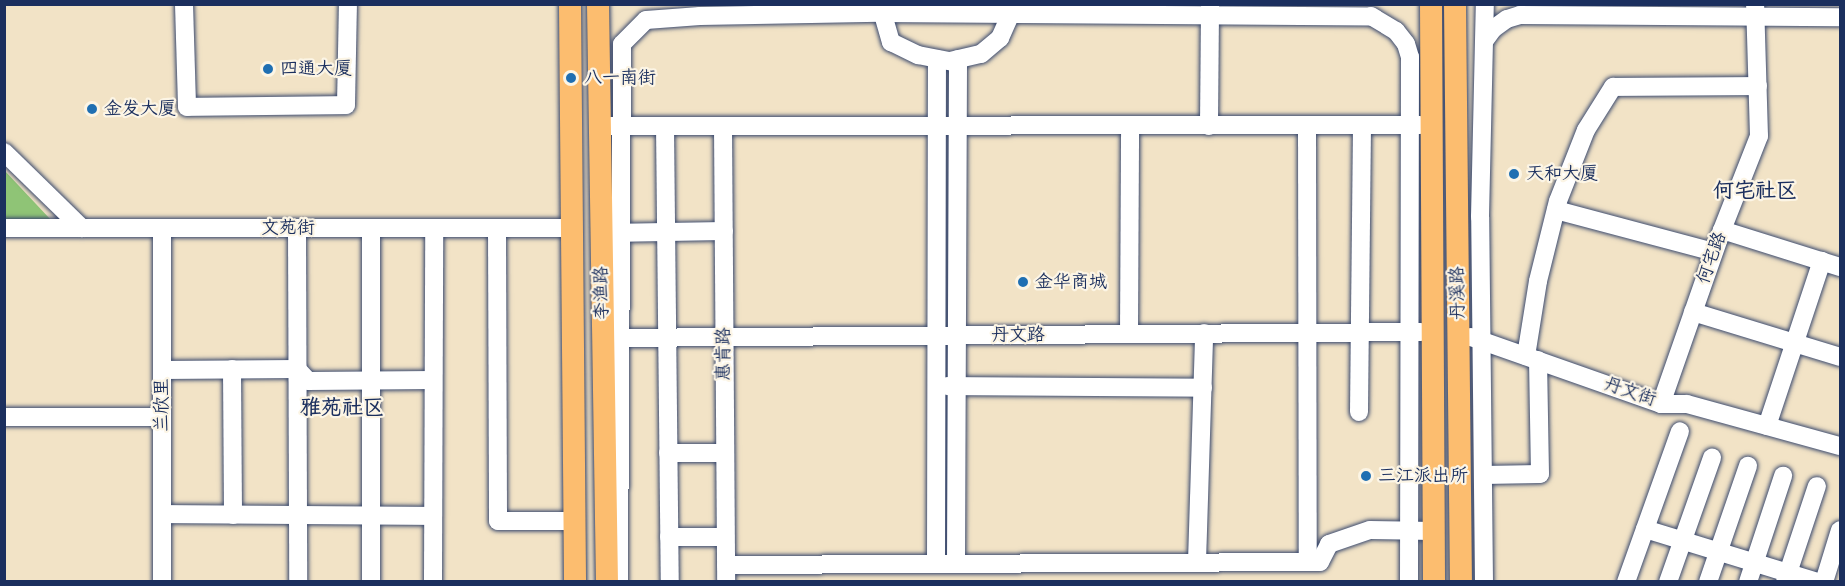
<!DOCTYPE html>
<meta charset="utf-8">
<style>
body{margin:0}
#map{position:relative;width:1845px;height:586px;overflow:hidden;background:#f2e3c6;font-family:"Balsamiq Sans","LXGW WenKai TC",sans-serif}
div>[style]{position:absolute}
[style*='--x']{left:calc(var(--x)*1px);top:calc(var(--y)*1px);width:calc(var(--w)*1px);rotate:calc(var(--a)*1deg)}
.green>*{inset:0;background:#8fc476}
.roads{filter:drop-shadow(0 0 2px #3b4a6e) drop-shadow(0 0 2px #3b4a6e)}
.minor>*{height:18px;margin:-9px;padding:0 9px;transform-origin:9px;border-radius:9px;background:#fff}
.major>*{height:22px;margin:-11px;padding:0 11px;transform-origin:11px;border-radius:11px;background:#fcbd6f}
.dots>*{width:16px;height:16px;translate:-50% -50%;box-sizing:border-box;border:3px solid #fcf5e5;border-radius:50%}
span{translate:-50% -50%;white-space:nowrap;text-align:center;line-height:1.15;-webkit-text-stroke:4.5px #fcf5e5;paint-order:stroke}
.poi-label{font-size:18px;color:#1b2f5e}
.left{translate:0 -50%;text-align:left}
.street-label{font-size:18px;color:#1b2f5e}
.quarter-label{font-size:21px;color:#1b2f5e;font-weight:700}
.frame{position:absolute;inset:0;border:6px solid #1b2f5e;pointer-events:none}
</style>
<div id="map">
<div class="green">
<i style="clip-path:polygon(5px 171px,51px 220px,5px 219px)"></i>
</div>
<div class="roads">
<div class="minor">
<i style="--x:184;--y:4;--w:103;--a:88.3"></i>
<i style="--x:187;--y:107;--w:159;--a:-0.7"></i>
<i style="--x:346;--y:105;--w:101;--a:-88.9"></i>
<i style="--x:880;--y:4;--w:40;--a:74"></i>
<i style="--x:891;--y:42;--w:30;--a:26"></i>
<i style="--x:918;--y:55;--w:33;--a:11"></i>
<i style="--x:950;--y:61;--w:32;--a:-13"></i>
<i style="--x:981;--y:54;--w:25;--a:-40"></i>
<i style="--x:1000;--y:38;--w:37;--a:-66"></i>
<i style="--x:1485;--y:40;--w:14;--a:-54"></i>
<i style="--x:1493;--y:29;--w:17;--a:-36"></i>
<i style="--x:1507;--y:19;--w:14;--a:-17"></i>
<i style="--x:1520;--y:15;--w:320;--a:0.4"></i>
<i style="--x:611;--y:126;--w:809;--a:-0.07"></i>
<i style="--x:665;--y:126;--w:456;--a:89.4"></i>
<i style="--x:723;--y:126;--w:456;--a:89.6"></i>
<i style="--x:1209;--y:126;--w:122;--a:-89.5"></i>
<i style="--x:1307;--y:126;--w:436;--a:89.9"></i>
<i style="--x:4;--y:152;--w:109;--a:44.3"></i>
<i style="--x:1556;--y:210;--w:163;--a:14.9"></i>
<i style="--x:4;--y:228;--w:568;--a:0"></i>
<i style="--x:162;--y:228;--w:354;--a:90"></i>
<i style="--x:297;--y:228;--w:354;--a:89.8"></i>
<i style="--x:497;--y:228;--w:293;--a:89.8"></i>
<i style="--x:498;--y:521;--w:77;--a:0"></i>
<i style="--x:1722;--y:230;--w:124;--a:17.4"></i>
<i style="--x:608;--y:233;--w:116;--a:-1"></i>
<i style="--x:1693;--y:312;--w:154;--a:17"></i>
<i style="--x:1129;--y:334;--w:208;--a:-89.7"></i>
<i style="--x:1471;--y:337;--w:201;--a:19.4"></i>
<i style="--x:1661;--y:404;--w:26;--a:0"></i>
<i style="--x:1687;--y:404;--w:159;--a:15.4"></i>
<i style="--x:609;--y:338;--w:812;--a:-0.42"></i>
<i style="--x:1526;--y:356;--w:76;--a:-80.9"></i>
<i style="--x:1538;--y:281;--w:82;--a:-76"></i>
<i style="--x:1558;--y:201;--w:76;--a:-68.5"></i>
<i style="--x:1586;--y:130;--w:51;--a:-57.9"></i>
<i style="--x:1613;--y:87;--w:145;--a:-0.4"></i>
<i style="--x:232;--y:369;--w:146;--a:89.6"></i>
<i style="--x:162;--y:370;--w:135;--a:-0.4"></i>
<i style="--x:297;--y:369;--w:16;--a:47"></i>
<i style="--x:308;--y:381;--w:125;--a:-0.5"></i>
<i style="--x:947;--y:386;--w:256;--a:0.4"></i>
<i style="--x:1661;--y:404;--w:184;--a:-70.7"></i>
<i style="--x:1722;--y:230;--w:101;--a:-68.5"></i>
<i style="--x:1759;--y:136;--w:132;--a:-91.7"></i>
<i style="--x:1359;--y:412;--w:287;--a:-89.4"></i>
<i style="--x:4;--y:417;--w:158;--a:0"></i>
<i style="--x:1767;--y:426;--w:174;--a:-71.6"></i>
<i style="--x:668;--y:453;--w:57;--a:0"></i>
<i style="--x:1483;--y:475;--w:57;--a:-1"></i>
<i style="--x:1540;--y:474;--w:114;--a:-91"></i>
<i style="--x:163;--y:514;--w:270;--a:0.4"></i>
<i style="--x:1645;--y:529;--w:180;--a:17.1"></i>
<i style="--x:669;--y:537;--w:56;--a:0"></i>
<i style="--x:1197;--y:562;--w:229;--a:-88.2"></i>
<i style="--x:956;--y:563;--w:504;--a:-89.77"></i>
<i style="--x:936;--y:564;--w:505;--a:-89.89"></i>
<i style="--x:726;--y:565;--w:594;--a:-0.29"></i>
<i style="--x:1320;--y:562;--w:20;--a:-63"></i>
<i style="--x:1329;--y:544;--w:43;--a:-18.9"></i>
<i style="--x:1370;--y:530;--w:64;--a:0.9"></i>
<i style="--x:371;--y:582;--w:354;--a:-90"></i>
<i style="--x:433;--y:582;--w:354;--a:-89.8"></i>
<i style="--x:619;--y:582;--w:538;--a:-89.68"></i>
<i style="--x:622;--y:44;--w:34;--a:-45"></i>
<i style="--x:646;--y:20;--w:54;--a:-4.2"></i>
<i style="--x:700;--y:16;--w:180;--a:-1"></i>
<i style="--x:880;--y:13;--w:491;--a:0.4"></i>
<i style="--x:1371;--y:16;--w:29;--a:31"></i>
<i style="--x:1396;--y:31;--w:16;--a:52"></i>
<i style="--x:1406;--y:44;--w:14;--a:73"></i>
<i style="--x:1410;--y:57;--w:525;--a:90.11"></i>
<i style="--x:1484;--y:582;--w:365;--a:-90.6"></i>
<i style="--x:1480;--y:217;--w:213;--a:-88.7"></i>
<i style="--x:1626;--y:582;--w:160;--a:-70.3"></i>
<i style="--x:1668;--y:582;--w:132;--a:-70.5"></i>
<i style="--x:1708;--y:582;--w:123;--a:-71"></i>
<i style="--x:1748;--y:582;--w:112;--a:-71.7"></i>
<i style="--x:1785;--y:582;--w:101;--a:-71.6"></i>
<i style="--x:1824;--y:582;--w:54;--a:-72.9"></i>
</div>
<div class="major">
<i style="--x:570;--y:4;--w:578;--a:89.5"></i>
<i style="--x:598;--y:4;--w:578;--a:89.11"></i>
<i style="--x:1431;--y:4;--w:578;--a:89.7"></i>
<i style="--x:1455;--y:4;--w:578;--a:89.41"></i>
</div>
</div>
<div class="dots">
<i style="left:268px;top:69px;background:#1f6fb2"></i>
<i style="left:571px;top:78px;background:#1f6fb2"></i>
<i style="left:92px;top:109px;background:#1f6fb2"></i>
<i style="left:1514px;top:174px;background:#1f6fb2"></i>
<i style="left:1023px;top:282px;background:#1f6fb2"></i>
<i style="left:1366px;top:476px;background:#1f6fb2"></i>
</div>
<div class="poi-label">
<span class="left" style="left:280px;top:69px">四通大厦</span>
<span class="left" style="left:584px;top:78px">八一南街</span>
<span class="left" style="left:104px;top:109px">金发大厦</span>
<span class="left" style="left:1526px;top:174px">天和大厦</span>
<span class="left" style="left:1035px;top:282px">金华商城</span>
<span class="left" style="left:1378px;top:476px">三江派出所</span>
</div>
<div class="street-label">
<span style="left:288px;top:228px">文苑街</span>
<span style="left:1712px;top:258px;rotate:-70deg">何宅路</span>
<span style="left:602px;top:293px;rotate:-91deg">李渔路</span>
<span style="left:1458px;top:293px;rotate:-91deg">丹溪路</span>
<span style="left:1018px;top:335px">丹文路</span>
<span style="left:724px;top:354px;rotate:-90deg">惠肯路</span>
<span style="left:1630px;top:392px;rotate:19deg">丹文街</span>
<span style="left:162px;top:405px;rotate:-90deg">兰欣里</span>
</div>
<div class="quarter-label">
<span style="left:1755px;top:191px">何宅社区</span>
<span style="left:342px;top:408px">雅苑社区</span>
</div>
<div class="frame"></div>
</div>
